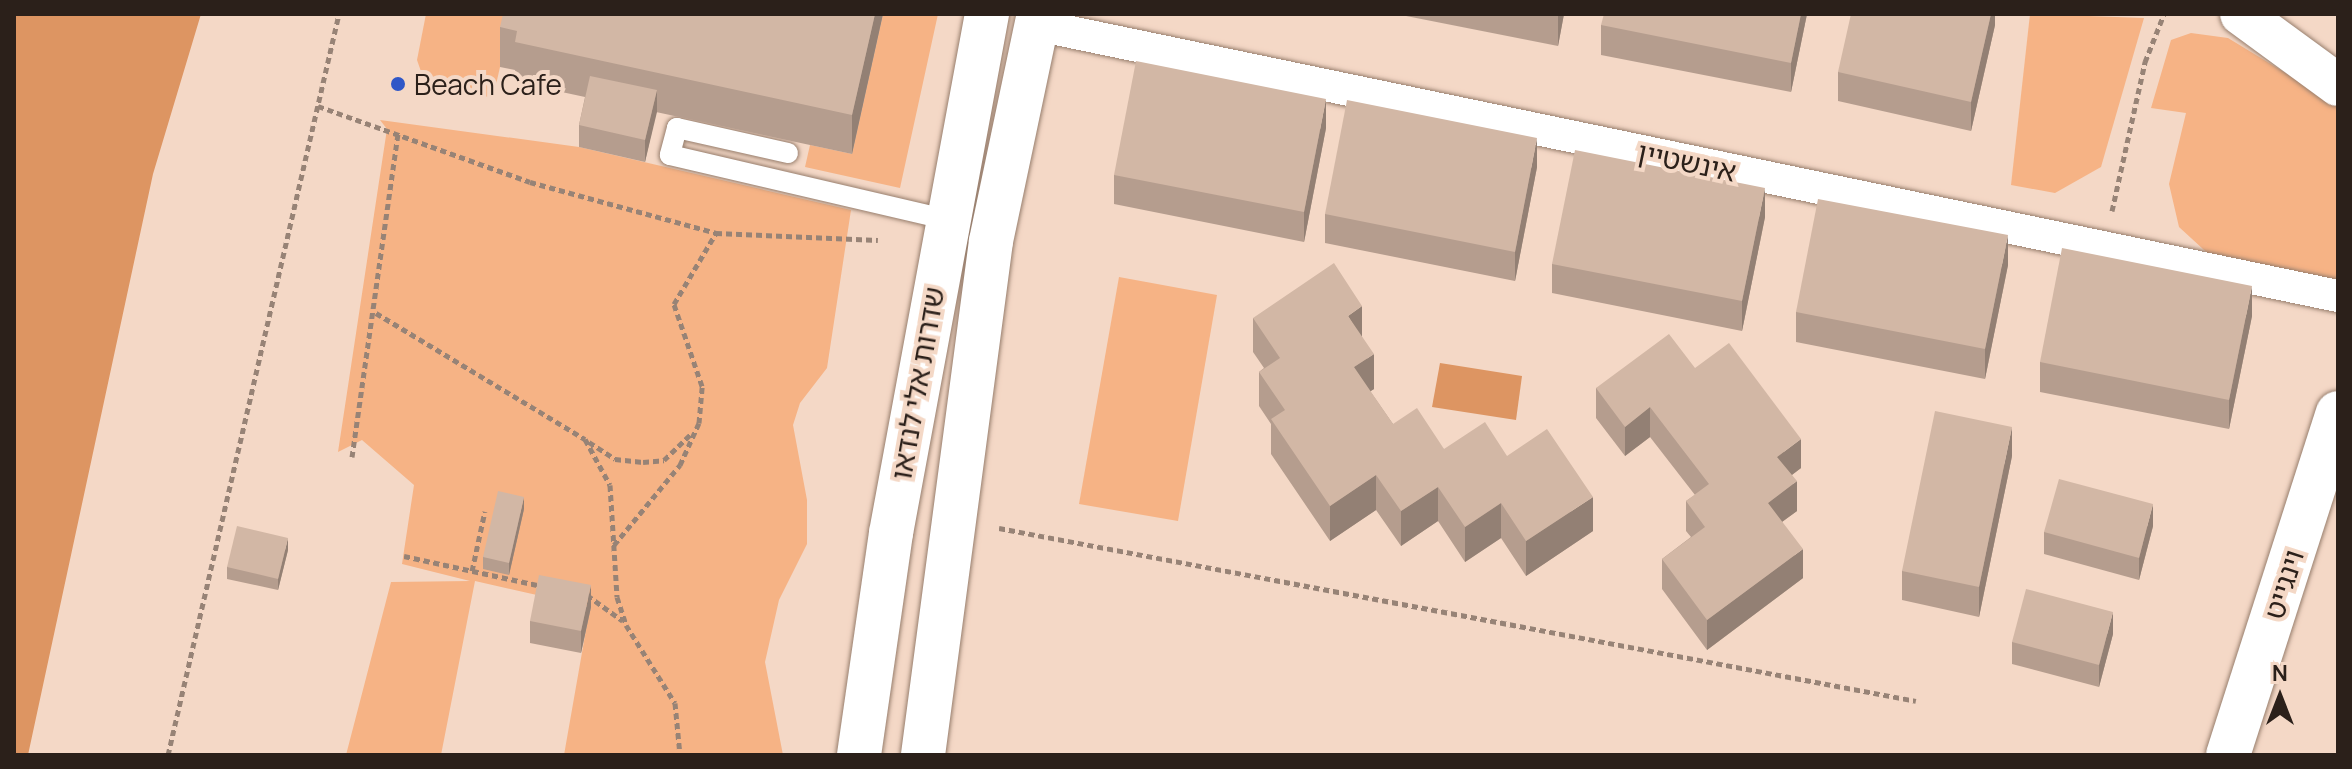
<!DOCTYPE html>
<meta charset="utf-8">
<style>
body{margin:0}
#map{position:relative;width:2352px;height:769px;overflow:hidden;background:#f4d8c6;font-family:Manrope,"Noto Sans Hebrew",sans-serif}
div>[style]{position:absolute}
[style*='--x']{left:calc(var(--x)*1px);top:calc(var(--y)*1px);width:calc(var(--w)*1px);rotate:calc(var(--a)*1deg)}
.green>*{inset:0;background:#f6b385}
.water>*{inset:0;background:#dd9562}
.path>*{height:5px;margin-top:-2.5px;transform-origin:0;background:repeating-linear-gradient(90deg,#978376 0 6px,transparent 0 10px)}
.roads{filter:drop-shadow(0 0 2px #977e6d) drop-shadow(0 0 2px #977e6d)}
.service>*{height:20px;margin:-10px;padding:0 10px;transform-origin:10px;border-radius:10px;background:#fff}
.pedestrian>*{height:32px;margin:-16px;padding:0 16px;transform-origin:16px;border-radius:16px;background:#fff}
.minor>*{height:42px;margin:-21px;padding:0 21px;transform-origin:21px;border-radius:21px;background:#fff}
.tertiary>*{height:44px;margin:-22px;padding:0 22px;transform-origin:22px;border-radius:22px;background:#fff}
.wall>*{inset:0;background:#b59d8e}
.shaded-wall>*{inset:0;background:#938074}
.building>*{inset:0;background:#d2b7a5}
.dots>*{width:22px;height:22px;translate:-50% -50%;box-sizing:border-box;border:4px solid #f4d8c6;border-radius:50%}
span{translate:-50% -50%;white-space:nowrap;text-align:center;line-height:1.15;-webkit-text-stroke:8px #f4d8c6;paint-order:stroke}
.poi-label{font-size:28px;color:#2b201a}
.left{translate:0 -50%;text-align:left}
.street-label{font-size:28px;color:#2b201a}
.frame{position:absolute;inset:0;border:16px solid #2b201a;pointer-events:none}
.north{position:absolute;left:2240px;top:657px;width:80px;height:80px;-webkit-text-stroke:6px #f4d8c6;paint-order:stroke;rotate:0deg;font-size:22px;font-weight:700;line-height:32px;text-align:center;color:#2b201a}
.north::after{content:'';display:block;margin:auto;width:28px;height:36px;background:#2b201a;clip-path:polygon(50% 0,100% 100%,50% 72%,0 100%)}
</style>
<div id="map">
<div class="green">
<i style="clip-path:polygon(426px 14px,512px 14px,493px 98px,425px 83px,417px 60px)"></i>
<i style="clip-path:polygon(883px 14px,938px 14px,900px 188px,805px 167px,810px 145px,852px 154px)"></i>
<i style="clip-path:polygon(2030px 14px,2144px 18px,2101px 167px,2055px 193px,2011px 185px)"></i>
<i style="clip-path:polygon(2191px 33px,2228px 38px,2338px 105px,2338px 288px,2215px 260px,2179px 227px,2169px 184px,2186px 113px,2151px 108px,2171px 40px)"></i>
<i style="clip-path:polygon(380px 120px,579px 147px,851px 210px,827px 368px,800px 403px,793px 425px,807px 500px,807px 544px,779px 600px,765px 662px,783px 755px,564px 755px,590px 607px,475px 581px,441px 755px,346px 755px,391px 582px,470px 581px,402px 564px,414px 485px,362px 440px,338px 452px,387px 129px)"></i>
<i style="clip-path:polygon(1119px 277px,1217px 295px,1178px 521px,1079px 504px)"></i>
</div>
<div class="water">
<i style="clip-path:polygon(14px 14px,201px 14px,153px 174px,28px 755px,14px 755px)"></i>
<i style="clip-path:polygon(1440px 363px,1522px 376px,1516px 420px,1432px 407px)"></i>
</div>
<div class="path">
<i style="--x:318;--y:106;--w:225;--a:19.7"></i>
<i style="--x:530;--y:182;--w:193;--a:15.3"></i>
<i style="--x:716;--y:233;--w:162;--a:2.5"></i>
<i style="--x:2112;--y:211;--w:153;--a:-77.5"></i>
<i style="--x:2145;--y:62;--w:52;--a:-68.4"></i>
<i style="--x:376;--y:313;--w:244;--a:31.1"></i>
<i style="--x:585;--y:439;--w:52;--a:61.5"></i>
<i style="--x:610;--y:485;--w:112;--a:86.4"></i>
<i style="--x:617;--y:597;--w:29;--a:72"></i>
<i style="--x:626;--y:625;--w:92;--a:57.9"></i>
<i style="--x:675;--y:703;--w:52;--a:84.5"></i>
<i style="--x:589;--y:442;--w:31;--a:33"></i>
<i style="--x:615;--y:459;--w:28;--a:6"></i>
<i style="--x:643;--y:462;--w:21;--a:-5"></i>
<i style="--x:664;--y:460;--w:37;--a:-44"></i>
<i style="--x:352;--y:457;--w:328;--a:-81.9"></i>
<i style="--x:999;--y:528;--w:933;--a:10.68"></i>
<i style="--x:614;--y:545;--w:104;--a:-50.5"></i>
<i style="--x:680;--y:465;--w:46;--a:-65.7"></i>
<i style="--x:699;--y:423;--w:37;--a:-85"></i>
<i style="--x:702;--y:386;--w:87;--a:-108.9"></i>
<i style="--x:674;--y:304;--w:82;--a:-59.4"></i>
<i style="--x:404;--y:556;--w:141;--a:12.3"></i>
<i style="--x:472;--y:571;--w:61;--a:-77.8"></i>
<i style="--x:587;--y:595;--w:44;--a:35.8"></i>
<i style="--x:168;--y:755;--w:760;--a:-77.01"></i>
</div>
<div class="roads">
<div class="service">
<i style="--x:788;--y:153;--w:114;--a:-167.3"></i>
<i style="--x:677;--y:128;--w:28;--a:105"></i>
<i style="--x:670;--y:155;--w:283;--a:13.1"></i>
</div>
<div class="pedestrian">
<i style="--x:1037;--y:25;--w:1329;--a:11.77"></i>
</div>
<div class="minor">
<i style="--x:2241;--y:14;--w:120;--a:36.2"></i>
</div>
<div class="tertiary">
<i style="--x:859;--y:755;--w:224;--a:-81.8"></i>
<i style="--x:891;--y:533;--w:528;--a:-79.52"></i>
<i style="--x:923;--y:755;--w:518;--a:-82.46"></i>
<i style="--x:991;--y:241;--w:232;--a:-78.1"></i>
<i style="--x:2228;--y:755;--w:359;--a:-72.2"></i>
</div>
</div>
<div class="wall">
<i style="clip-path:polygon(883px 14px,852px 154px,656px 112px,645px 162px,579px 147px,579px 125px,585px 97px,515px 82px,515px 70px,500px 67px,500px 27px)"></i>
<i style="clip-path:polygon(1396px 14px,1564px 14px,1558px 46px)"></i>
<i style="clip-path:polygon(1807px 14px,1791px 92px,1601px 55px,1601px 25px)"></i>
<i style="clip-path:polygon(1995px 14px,1995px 25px,1971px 131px,1838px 101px,1838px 72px)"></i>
<i style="clip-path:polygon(1326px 128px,1304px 242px,1114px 204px,1114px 175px)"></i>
<i style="clip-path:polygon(1537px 167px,1515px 281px,1325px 243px,1325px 214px)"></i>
<i style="clip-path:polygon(1765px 217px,1742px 331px,1552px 293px,1552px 264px)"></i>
<i style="clip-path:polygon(2008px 265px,1985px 379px,1796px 342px,1796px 312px)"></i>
<i style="clip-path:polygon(2252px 316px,2229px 429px,2040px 392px,2040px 362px)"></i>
<i style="clip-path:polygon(1253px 318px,1362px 337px,1374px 389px,1370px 391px,1393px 424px,1444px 449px,1507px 456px,1593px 531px,1526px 576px,1501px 538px,1465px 562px,1438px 521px,1401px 546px,1376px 510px,1330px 541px,1271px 454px,1271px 424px,1259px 406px,1259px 372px,1264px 368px,1253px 352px)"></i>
<i style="clip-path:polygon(1695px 368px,1801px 468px,1792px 475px,1797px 511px,1782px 522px,1803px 578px,1707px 650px,1662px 589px,1662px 559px,1691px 537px,1686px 531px,1686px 501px,1695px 495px,1650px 437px,1625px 456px,1596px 418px,1596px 388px)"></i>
<i style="clip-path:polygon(2012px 456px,1979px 617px,1902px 600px,1902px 571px)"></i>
<i style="clip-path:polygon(524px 509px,509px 575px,483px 569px,483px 557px)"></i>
<i style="clip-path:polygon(2153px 526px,2139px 580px,2044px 554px,2044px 532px)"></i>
<i style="clip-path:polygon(288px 550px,278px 590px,227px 579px,227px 567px)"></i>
<i style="clip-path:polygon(591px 607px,581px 653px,530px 643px,530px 621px)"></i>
<i style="clip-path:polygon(2113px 634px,2099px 687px,2012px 664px,2012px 642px)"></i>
</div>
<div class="shaded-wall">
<i style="clip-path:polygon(875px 14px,883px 14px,852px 154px,852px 115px)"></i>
<i style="clip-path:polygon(1558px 14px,1564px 14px,1558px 46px)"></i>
<i style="clip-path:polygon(1801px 14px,1807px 14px,1791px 92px,1791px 63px)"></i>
<i style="clip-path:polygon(1991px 14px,1995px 14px,1995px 25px,1971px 131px,1971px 102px)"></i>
<i style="clip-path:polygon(657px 90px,657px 112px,645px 162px,645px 140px)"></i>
<i style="clip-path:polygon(1326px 99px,1326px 128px,1304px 242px,1304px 212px)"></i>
<i style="clip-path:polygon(1537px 138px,1537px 167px,1515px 281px,1515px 252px)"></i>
<i style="clip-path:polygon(1765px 188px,1765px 217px,1742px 331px,1742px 301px)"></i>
<i style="clip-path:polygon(2008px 235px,2008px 265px,1985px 379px,1985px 349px)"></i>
<i style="clip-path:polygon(2252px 286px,2252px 316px,2229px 429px,2229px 400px)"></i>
<i style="clip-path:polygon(1362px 306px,1362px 340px,1348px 316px)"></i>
<i style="clip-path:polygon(1374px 354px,1374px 389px,1354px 402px,1354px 367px)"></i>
<i style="clip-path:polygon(1650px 407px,1650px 437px,1625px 456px,1625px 427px)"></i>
<i style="clip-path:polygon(2012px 427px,2012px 456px,1979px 617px,1979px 587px)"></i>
<i style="clip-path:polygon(1801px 439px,1801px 468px,1777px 486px,1777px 457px)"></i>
<i style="clip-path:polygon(1376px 475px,1376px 510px,1330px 541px,1330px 506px)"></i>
<i style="clip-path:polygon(1797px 481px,1797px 511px,1768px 532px,1768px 503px)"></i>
<i style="clip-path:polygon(1438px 487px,1438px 521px,1401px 546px,1401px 511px)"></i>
<i style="clip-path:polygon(524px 497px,524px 509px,509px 575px,509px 563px)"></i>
<i style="clip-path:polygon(1593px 497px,1593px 531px,1526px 576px,1526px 541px)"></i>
<i style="clip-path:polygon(1501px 503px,1501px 538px,1465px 562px,1465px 527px)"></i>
<i style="clip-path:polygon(2153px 504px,2153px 526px,2139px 580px,2139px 558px)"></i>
<i style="clip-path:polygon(288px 538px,288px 550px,278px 590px,278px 579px)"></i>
<i style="clip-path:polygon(1803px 549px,1803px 578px,1707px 650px,1707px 620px)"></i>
<i style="clip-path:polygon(591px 585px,591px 607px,581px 653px,581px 631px)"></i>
<i style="clip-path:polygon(2113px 612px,2113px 634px,2099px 687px,2099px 665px)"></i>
</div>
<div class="building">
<i style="clip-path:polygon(503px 14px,875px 14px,852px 115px,515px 42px,517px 31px,500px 27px)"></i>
<i style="clip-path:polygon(1604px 14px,1801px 14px,1791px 63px,1601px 25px)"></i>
<i style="clip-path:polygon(1851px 14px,1991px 14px,1971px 102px,1838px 72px)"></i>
<i style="clip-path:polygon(1136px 61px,1326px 99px,1304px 212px,1114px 175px)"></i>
<i style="clip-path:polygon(590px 76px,657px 90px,645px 140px,579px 125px)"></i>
<i style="clip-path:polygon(1347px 100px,1537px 138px,1515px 252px,1325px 214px)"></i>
<i style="clip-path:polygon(1575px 150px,1765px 188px,1742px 301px,1552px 264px)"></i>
<i style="clip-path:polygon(1818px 199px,2008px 235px,1985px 349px,1796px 312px)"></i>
<i style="clip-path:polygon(2062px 248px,2252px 286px,2229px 400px,2040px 362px)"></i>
<i style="clip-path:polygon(1334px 263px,1362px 306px,1348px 316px,1374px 354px,1354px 367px,1393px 424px,1417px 408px,1444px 449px,1485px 422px,1507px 456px,1547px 429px,1593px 497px,1526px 541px,1501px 503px,1465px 527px,1438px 487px,1401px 511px,1376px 475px,1330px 506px,1271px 419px,1285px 410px,1259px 372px,1280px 358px,1253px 318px)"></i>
<i style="clip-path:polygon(1669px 334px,1695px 368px,1729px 343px,1801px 439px,1777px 457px,1797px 481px,1768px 503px,1803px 549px,1707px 620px,1662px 559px,1705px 527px,1686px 501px,1709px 484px,1650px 407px,1625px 427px,1596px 388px)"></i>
<i style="clip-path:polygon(1935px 411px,2012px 427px,1979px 587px,1902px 571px)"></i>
<i style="clip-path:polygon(2059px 479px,2153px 504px,2139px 558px,2044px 532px)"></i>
<i style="clip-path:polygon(498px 491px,524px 497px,509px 563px,483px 557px)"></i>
<i style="clip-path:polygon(237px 526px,288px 538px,278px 579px,227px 567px)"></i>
<i style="clip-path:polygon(539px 575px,591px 585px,581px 631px,530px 621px)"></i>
<i style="clip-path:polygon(2026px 589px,2113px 612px,2099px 665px,2012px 642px)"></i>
</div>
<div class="dots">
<i style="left:398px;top:84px;background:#2f57c7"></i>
</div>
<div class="poi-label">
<span class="left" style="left:414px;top:84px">Beach Cafe</span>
</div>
<div class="street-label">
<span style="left:1687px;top:161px;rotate:12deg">אינשטיין</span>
<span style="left:917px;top:383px;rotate:-80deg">שדרות אלי לנדאו</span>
<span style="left:2283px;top:584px;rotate:-72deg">וינגייט</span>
</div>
<div class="frame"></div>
<div class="north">N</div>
</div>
